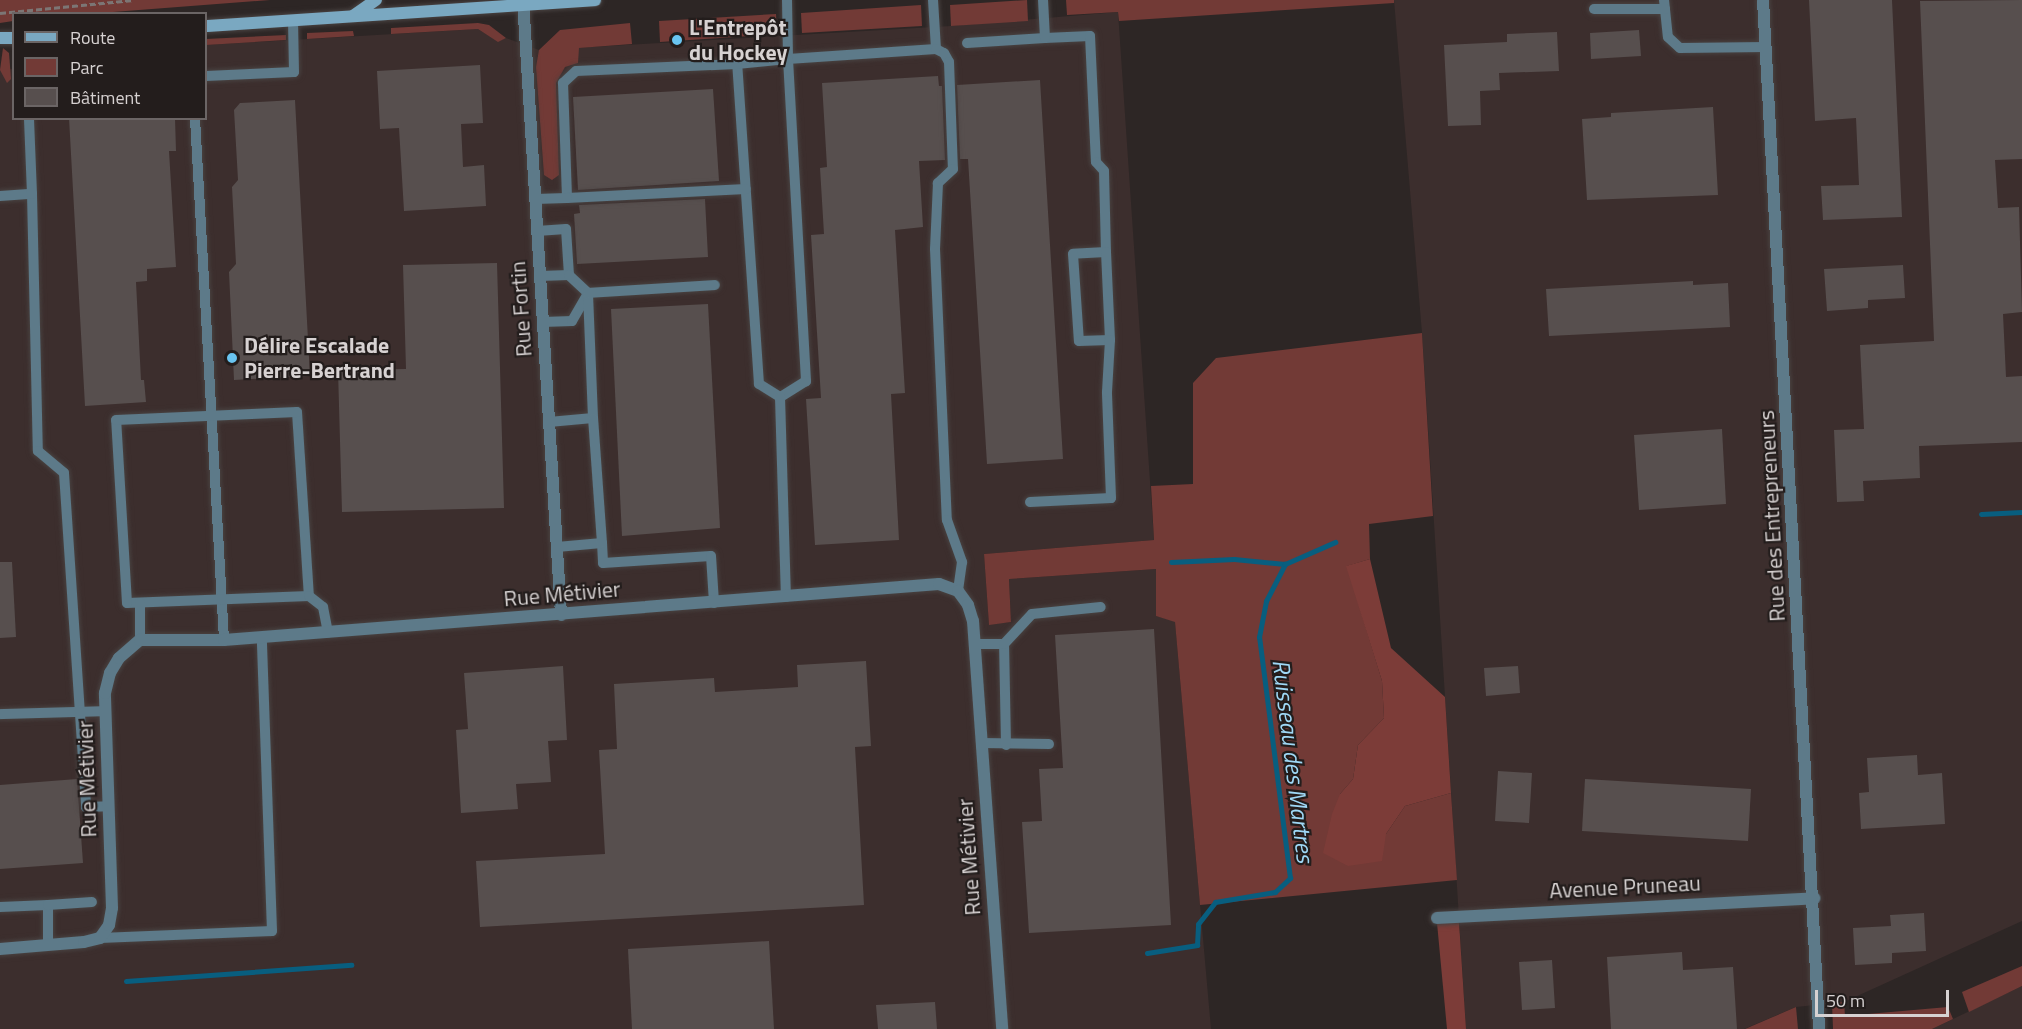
<!DOCTYPE html>
<meta charset="utf-8">
<style>
body{margin:0}
#map{position:relative;width:2022px;height:1029px;overflow:hidden;background:#2d2625;font-family:"Titillium Web",sans-serif}
div>[style]{position:absolute}
[style*='--x']{left:calc(var(--x)*1px);top:calc(var(--y)*1px);width:calc(var(--w)*1px);rotate:calc(var(--a)*1deg)}
.built>*{inset:0;background:#3c2e2d}
.green>*{inset:0;background:#723a36}
.forest>*{inset:0;background:#7c3c38}
.stream>*{height:5px;margin:-2.5px;padding:0 2.5px;transform-origin:2.5px;border-radius:2.5px;background:#085e7f}
.building>*{inset:0;background:#574f4e}
.path>*{height:3px;margin-top:-1.5px;transform-origin:0;background:repeating-linear-gradient(90deg,#7c7675 0 6px,transparent 0 9px)}
.roads{filter:drop-shadow(0 0 2px #484241) drop-shadow(0 0 2px #484241)}
.lane>*{height:10px;margin:-5px;padding:0 5px;transform-origin:5px;border-radius:5px;background:#5d7a89}
.street>*{height:12px;margin:-6px;padding:0 6px;transform-origin:6px;border-radius:6px;background:#5d7a89}
.secondary>*{height:12px;margin:-6px;padding:0 6px;transform-origin:6px;border-radius:6px;background:#7aa8c1}
.dots>*{width:16px;height:16px;translate:-50% -50%;box-sizing:border-box;border:3px solid #231d1c;border-radius:50%}
span{translate:-50% -50%;white-space:nowrap;text-align:center;line-height:1.15;-webkit-text-stroke:4.5px #231d1c;paint-order:stroke}
.poi-label{font-size:22px;color:#d7d2d2;font-weight:700}
.left{translate:0 -50%;text-align:left}
.street-label{font-size:22px;color:#d7d2d2}
.water-label{font-size:24px;color:#9fd8f6;font-style:italic}
.legend{position:absolute;left:12px;top:12px;width:195px;height:108px;box-sizing:border-box;background:#231d1c;border:2px solid #6b6565;margin:0;padding:8px 10px;list-style:none;font-size:18px;color:#d7d2d2}
.legend li{display:flex;align-items:center;gap:12px;height:30px}
.legend b{width:30px;border:2px solid #6b6565}
.scale{position:absolute;left:1815px;top:990px;width:134px;height:27px;box-sizing:border-box;border:3px solid #d7d2d2;border-top:0;padding-left:8px;font-size:18px;line-height:21px;white-space:nowrap;color:#d7d2d2;-webkit-text-stroke:4px #231d1c;paint-order:stroke}
</style>
<div id="map">
<div class="built">
<i style="clip-path:polygon(1394px 0,2022px 0,2022px 921px,1844px 1002px,1796px 1007px,1744px 1029px,1466px 1029px,1422px 333px)"></i>
<i style="clip-path:polygon(1118px 12px,1154px 540px,984px 554px,989px 624px,1011px 622px,1009px 579px,1156px 569px,1156px 616px,1175px 621px,1211px 1029px,0 1029px,0 70px,13px 69px,14px 118px,206px 118px,206px 45px,478px 29px,498px 41px,506px 38px,539px 50px,951px 26px)"></i>
<i style="clip-path:polygon(2022px 986px,2022px 1029px,1932px 1029px,1953px 1019px)"></i>
</div>
<div class="green">
<i style="clip-path:polygon(0 0,270px 0,87px 14px,14px 14px,13px 21px,0 23px)"></i>
<i style="clip-path:polygon(1027px 0,1028px 21px,951px 26px,950px 5px)"></i>
<i style="clip-path:polygon(1066px 0,1394px 0,1394px 3px,1119px 21px,1118px 12px,1067px 15px)"></i>
<i style="clip-path:polygon(921px 5px,922px 26px,802px 33px,801px 13px)"></i>
<i style="clip-path:polygon(776px 14px,777px 34px,660px 42px,659px 21px)"></i>
<i style="clip-path:polygon(478px 23px,489px 25px,506px 38px,498px 42px,478px 29px,391px 34px,391px 28px)"></i>
<i style="clip-path:polygon(630px 23px,632px 44px,579px 48px,578px 63px,565px 67px,556px 83px,559px 175px,552px 180px,544px 175px,536px 67px,539px 50px,560px 30px)"></i>
<i style="clip-path:polygon(353px 31px,354px 36px,307px 39px,307px 33px)"></i>
<i style="clip-path:polygon(286px 35px,286px 40px,206px 45px,206px 39px)"></i>
<i style="clip-path:polygon(3px 48px,9px 53px,11px 79px,7px 83px,0 70px)"></i>
<i style="clip-path:polygon(1422px 333px,1433px 516px,1369px 524px,1370px 559px,1347px 566px,1382px 681px,1384px 718px,1358px 745px,1353px 779px,1340px 794px,1386px 834px,1405px 806px,1451px 793px,1457px 880px,1200px 905px,1175px 622px,1156px 616px,1156px 569px,1009px 579px,1011px 622px,989px 625px,984px 554px,1154px 540px,1151px 486px,1193px 484px,1193px 383px,1216px 358px)"></i>
<i style="clip-path:polygon(2022px 966px,2022px 986px,1969px 1012px,1962px 992px)"></i>
<i style="clip-path:polygon(1844px 1002px,1845px 1016px,1948px 1007px,1953px 1019px,1932px 1029px,1833px 1029px,1832px 1003px)"></i>
<i style="clip-path:polygon(1796px 1007px,1798px 1029px,1745px 1029px)"></i>
</div>
<div class="forest">
<i style="clip-path:polygon(1370px 559px,1391px 648px,1445px 697px,1451px 793px,1405px 806px,1386px 834px,1382px 861px,1348px 866px,1323px 853px,1332px 814px,1340px 794px,1353px 779px,1358px 745px,1384px 718px,1382px 681px,1346px 566px)"></i>
<i style="clip-path:polygon(1459px 922px,1466px 1029px,1447px 1029px,1437px 923px)"></i>
</div>
<div class="stream">
<i style="--x:1981;--y:514;--w:41;--a:-2.8"></i>
<i style="--x:1171;--y:562;--w:63;--a:-2.7"></i>
<i style="--x:1234;--y:559;--w:51;--a:5.6"></i>
<i style="--x:1147;--y:953;--w:51;--a:-9.1"></i>
<i style="--x:1197;--y:945;--w:21;--a:-87"></i>
<i style="--x:1198;--y:924;--w:28;--a:-52"></i>
<i style="--x:1215;--y:902;--w:61;--a:-9.5"></i>
<i style="--x:1275;--y:892;--w:21;--a:-43"></i>
<i style="--x:1290;--y:878;--w:243;--a:-97.3"></i>
<i style="--x:1259;--y:637;--w:37;--a:-79"></i>
<i style="--x:1266;--y:601;--w:42;--a:-62.8"></i>
<i style="--x:1285;--y:564;--w:55;--a:-23.7"></i>
<i style="--x:126;--y:981;--w:226;--a:-4.1"></i>
</div>
<div class="building">
<i style="clip-path:polygon(1809px 0,1892px 0,1902px 217px,1823px 220px,1821px 186px,1859px 185px,1856px 118px,1815px 121px)"></i>
<i style="clip-path:polygon(2022px 0,2022px 159px,1995px 160px,1998px 208px,2019px 207px,2022px 312px,2003px 314px,2006px 377px,2022px 376px,2022px 442px,1919px 446px,1920px 478px,1863px 481px,1864px 501px,1837px 502px,1834px 430px,1864px 429px,1860px 345px,1934px 341px,1920px 1px)"></i>
<i style="clip-path:polygon(1639px 30px,1641px 56px,1591px 59px,1590px 33px)"></i>
<i style="clip-path:polygon(1557px 32px,1559px 71px,1499px 73px,1500px 90px,1480px 91px,1481px 125px,1448px 126px,1444px 45px,1507px 42px,1507px 34px)"></i>
<i style="clip-path:polygon(480px 65px,483px 123px,461px 124px,463px 167px,484px 165px,486px 206px,404px 211px,399px 128px,380px 129px,377px 71px)"></i>
<i style="clip-path:polygon(938px 76px,939px 86px,942px 86px,945px 160px,919px 161px,923px 227px,895px 230px,905px 393px,891px 394px,899px 540px,815px 545px,806px 399px,821px 398px,811px 235px,824px 234px,820px 168px,827px 167px,822px 83px)"></i>
<i style="clip-path:polygon(1040px 80px,1063px 459px,987px 464px,968px 159px,960px 159px,957px 85px)"></i>
<i style="clip-path:polygon(713px 89px,719px 181px,578px 190px,573px 97px)"></i>
<i style="clip-path:polygon(295px 100px,310px 376px,234px 380px,229px 272px,236px 264px,232px 187px,238px 180px,234px 110px,240px 103px)"></i>
<i style="clip-path:polygon(1713px 107px,1718px 195px,1587px 200px,1582px 119px,1611px 117px,1611px 113px)"></i>
<i style="clip-path:polygon(69px 118px,175px 118px,176px 151px,169px 151px,176px 267px,147px 269px,147px 281px,136px 282px,141px 380px,144px 380px,146px 402px,85px 406px)"></i>
<i style="clip-path:polygon(705px 199px,708px 257px,577px 264px,574px 214px,580px 213px,579px 205px)"></i>
<i style="clip-path:polygon(497px 263px,504px 508px,342px 512px,338px 370px,406px 369px,403px 265px)"></i>
<i style="clip-path:polygon(1903px 265px,1905px 298px,1868px 300px,1868px 308px,1827px 311px,1824px 269px)"></i>
<i style="clip-path:polygon(1693px 281px,1693px 285px,1728px 283px,1730px 327px,1549px 336px,1546px 289px)"></i>
<i style="clip-path:polygon(708px 304px,720px 528px,622px 536px,611px 309px)"></i>
<i style="clip-path:polygon(1722px 429px,1726px 504px,1639px 510px,1634px 435px)"></i>
<i style="clip-path:polygon(0 562px,12px 562px,16px 637px,0 638px)"></i>
<i style="clip-path:polygon(1154px 629px,1171px 925px,1029px 933px,1022px 822px,1042px 821px,1039px 769px,1063px 768px,1055px 635px)"></i>
<i style="clip-path:polygon(866px 661px,871px 746px,855px 747px,864px 905px,480px 927px,476px 861px,605px 854px,599px 750px,617px 749px,614px 684px,714px 678px,715px 692px,798px 687px,797px 665px)"></i>
<i style="clip-path:polygon(563px 666px,567px 740px,548px 741px,551px 782px,516px 784px,518px 809px,461px 813px,456px 730px,468px 729px,464px 673px)"></i>
<i style="clip-path:polygon(1518px 666px,1520px 693px,1486px 696px,1484px 668px)"></i>
<i style="clip-path:polygon(1917px 755px,1918px 775px,1942px 773px,1945px 824px,1861px 829px,1859px 793px,1869px 792px,1867px 758px)"></i>
<i style="clip-path:polygon(1498px 771px,1532px 773px,1529px 823px,1495px 821px)"></i>
<i style="clip-path:polygon(77px 779px,83px 863px,0 869px,0 785px)"></i>
<i style="clip-path:polygon(1585px 779px,1751px 789px,1748px 841px,1582px 831px)"></i>
<i style="clip-path:polygon(1924px 913px,1926px 951px,1892px 953px,1892px 963px,1855px 965px,1853px 928px,1891px 926px,1890px 915px)"></i>
<i style="clip-path:polygon(769px 941px,774px 1029px,632px 1029px,628px 949px)"></i>
<i style="clip-path:polygon(1682px 952px,1683px 970px,1733px 967px,1737px 1029px,1611px 1029px,1607px 957px)"></i>
<i style="clip-path:polygon(1552px 960px,1555px 1008px,1522px 1010px,1519px 962px)"></i>
<i style="clip-path:polygon(935px 1002px,937px 1029px,878px 1029px,876px 1005px)"></i>
</div>
<div class="path">
<i style="--x:0;--y:13;--w:134;--a:-5.6"></i>
</div>
<div class="roads">
<div class="lane">
<i style="--x:787;--y:0;--w:59;--a:89"></i>
<i style="--x:788;--y:59;--w:148;--a:-3.9"></i>
<i style="--x:933;--y:0;--w:49;--a:86.5"></i>
<i style="--x:936;--y:49;--w:9;--a:27"></i>
<i style="--x:944;--y:53;--w:10;--a:61"></i>
<i style="--x:949;--y:62;--w:107;--a:87.9"></i>
<i style="--x:953;--y:169;--w:21;--a:137"></i>
<i style="--x:938;--y:183;--w:66;--a:92.6"></i>
<i style="--x:935;--y:249;--w:271;--a:87.5"></i>
<i style="--x:947;--y:520;--w:45;--a:70.3"></i>
<i style="--x:962;--y:562;--w:29;--a:98"></i>
<i style="--x:1664;--y:0;--w:37;--a:84"></i>
<i style="--x:1668;--y:37;--w:16;--a:43"></i>
<i style="--x:1680;--y:48;--w:86;--a:-0.7"></i>
<i style="--x:1594;--y:9;--w:71;--a:0"></i>
<i style="--x:1045;--y:38;--w:45;--a:-2.5"></i>
<i style="--x:1090;--y:36;--w:126;--a:87.3"></i>
<i style="--x:1096;--y:162;--w:12;--a:48"></i>
<i style="--x:1104;--y:171;--w:81;--a:88.6"></i>
<i style="--x:1106;--y:252;--w:33;--a:177"></i>
<i style="--x:1073;--y:254;--w:87;--a:86.1"></i>
<i style="--x:1079;--y:341;--w:31;--a:-2"></i>
<i style="--x:1110;--y:340;--w:88;--a:-92.6"></i>
<i style="--x:967;--y:43;--w:78;--a:-3.7"></i>
<i style="--x:1045;--y:38;--w:38;--a:-93"></i>
<i style="--x:788;--y:59;--w:323;--a:86.8"></i>
<i style="--x:806;--y:381;--w:31;--a:148"></i>
<i style="--x:780;--y:397;--w:25;--a:-148"></i>
<i style="--x:759;--y:384;--w:321;--a:-93.9"></i>
<i style="--x:737;--y:64;--w:51;--a:-5.6"></i>
<i style="--x:737;--y:64;--w:161;--a:177.5"></i>
<i style="--x:576;--y:71;--w:18;--a:137"></i>
<i style="--x:563;--y:83;--w:115;--a:88"></i>
<i style="--x:567;--y:198;--w:179;--a:-2.9"></i>
<i style="--x:206;--y:76;--w:88;--a:-2.6"></i>
<i style="--x:294;--y:72;--w:52;--a:-91.1"></i>
<i style="--x:195;--y:118;--w:523;--a:86.82"></i>
<i style="--x:32;--y:194;--w:257;--a:88.7"></i>
<i style="--x:38;--y:451;--w:34;--a:40"></i>
<i style="--x:64;--y:473;--w:335;--a:86.2"></i>
<i style="--x:86;--y:807;--w:23;--a:-2"></i>
<i style="--x:0;--y:196;--w:32;--a:-4"></i>
<i style="--x:32;--y:194;--w:76;--a:-92.3"></i>
<i style="--x:535;--y:199;--w:32;--a:-2"></i>
<i style="--x:537;--y:231;--w:29;--a:-4"></i>
<i style="--x:566;--y:229;--w:46;--a:86.3"></i>
<i style="--x:569;--y:275;--w:29;--a:178"></i>
<i style="--x:543;--y:322;--w:29;--a:-2"></i>
<i style="--x:572;--y:321;--w:32;--a:-60"></i>
<i style="--x:588;--y:293;--w:26;--a:-137"></i>
<i style="--x:780;--y:397;--w:200;--a:88.3"></i>
<i style="--x:297;--y:412;--w:184;--a:86.3"></i>
<i style="--x:309;--y:596;--w:182;--a:177.8"></i>
<i style="--x:127;--y:603;--w:183;--a:-93.4"></i>
<i style="--x:116;--y:420;--w:181;--a:-2.5"></i>
<i style="--x:549;--y:422;--w:44;--a:-5.2"></i>
<i style="--x:593;--y:418;--w:125;--a:-92.3"></i>
<i style="--x:588;--y:293;--w:127;--a:-3.6"></i>
<i style="--x:1030;--y:502;--w:81;--a:-2.8"></i>
<i style="--x:1111;--y:498;--w:106;--a:-92.2"></i>
<i style="--x:1107;--y:392;--w:52;--a:-86.7"></i>
<i style="--x:602;--y:543;--w:20;--a:87"></i>
<i style="--x:603;--y:563;--w:108;--a:-3.7"></i>
<i style="--x:711;--y:556;--w:47;--a:86.3"></i>
<i style="--x:557;--y:547;--w:45;--a:-5.1"></i>
<i style="--x:602;--y:543;--w:125;--a:-94.1"></i>
<i style="--x:309;--y:596;--w:18;--a:38"></i>
<i style="--x:323;--y:607;--w:26;--a:79"></i>
<i style="--x:140;--y:603;--w:37;--a:90"></i>
<i style="--x:975;--y:644;--w:29;--a:0"></i>
<i style="--x:0;--y:714;--w:105;--a:-1.6"></i>
<i style="--x:982;--y:743;--w:67;--a:0.9"></i>
<i style="--x:1006;--y:745;--w:101;--a:-91.1"></i>
<i style="--x:1004;--y:644;--w:41;--a:-47"></i>
<i style="--x:1032;--y:614;--w:69;--a:-5.8"></i>
<i style="--x:0;--y:907;--w:48;--a:-2.4"></i>
<i style="--x:100;--y:938;--w:172;--a:-2.3"></i>
<i style="--x:272;--y:931;--w:293;--a:-92"></i>
<i style="--x:48;--y:945;--w:40;--a:-90"></i>
<i style="--x:48;--y:905;--w:44;--a:-3.9"></i>
</div>
<div class="street">
<i style="--x:523;--y:0;--w:616;--a:86.46"></i>
<i style="--x:1763;--y:0;--w:1031;--a:86.88"></i>
<i style="--x:1437;--y:918;--w:378;--a:-3"></i>
<i style="--x:0;--y:949;--w:84;--a:-4.8"></i>
<i style="--x:84;--y:942;--w:16;--a:-14"></i>
<i style="--x:100;--y:938;--w:16;--a:-55"></i>
<i style="--x:109;--y:925;--w:17;--a:-80"></i>
<i style="--x:112;--y:908;--w:215;--a:-91.9"></i>
<i style="--x:105;--y:693;--w:21;--a:-76"></i>
<i style="--x:110;--y:673;--w:17;--a:-59"></i>
<i style="--x:119;--y:658;--w:28;--a:-41"></i>
<i style="--x:140;--y:640;--w:84;--a:0"></i>
<i style="--x:224;--y:640;--w:717;--a:-4.48"></i>
<i style="--x:939;--y:584;--w:20;--a:20"></i>
<i style="--x:958;--y:591;--w:17;--a:54"></i>
<i style="--x:968;--y:605;--w:17;--a:73"></i>
<i style="--x:973;--y:621;--w:409;--a:85.9"></i>
</div>
<div class="secondary">
<i style="--x:353;--y:16;--w:28;--a:-35"></i>
<i style="--x:206;--y:26;--w:390;--a:-3.8"></i>
<i style="--x:0;--y:38;--w:14;--a:0"></i>
</div>
</div>
<div class="dots">
<i style="left:677px;top:40px;background:#69c4f0"></i>
<i style="left:232px;top:358px;background:#69c4f0"></i>
</div>
<div class="poi-label">
<span class="left" style="left:689px;top:40px">L'Entrepôt<br>du Hockey</span>
<span class="left" style="left:244px;top:358px">Délire Escalade<br>Pierre-Bertrand</span>
</div>
<div class="street-label">
<span style="left:521px;top:309px;rotate:-94deg">Rue Fortin</span>
<span style="left:1772px;top:516px;rotate:-93deg">Rue des Entrepreneurs</span>
<span style="left:562px;top:594px;rotate:-5deg">Rue Métivier</span>
<span style="left:87px;top:779px;rotate:-92deg">Rue Métivier</span>
<span style="left:969px;top:857px;rotate:-94deg">Rue Métivier</span>
<span style="left:1625px;top:887px;rotate:-3deg">Avenue Pruneau</span>
</div>
<div class="water-label">
<span style="left:1293px;top:761px;rotate:83deg">Ruisseau des Martres</span>
</div>
<ul class="legend">
<li><b style="height:8px;background:#7aa8c1"></b>Route</li>
<li><b style="height:16px;background:#723a36"></b>Parc</li>
<li><b style="height:16px;background:#574f4e"></b>Bâtiment</li>
</ul>
<div class="scale">50 m</div>
</div>
